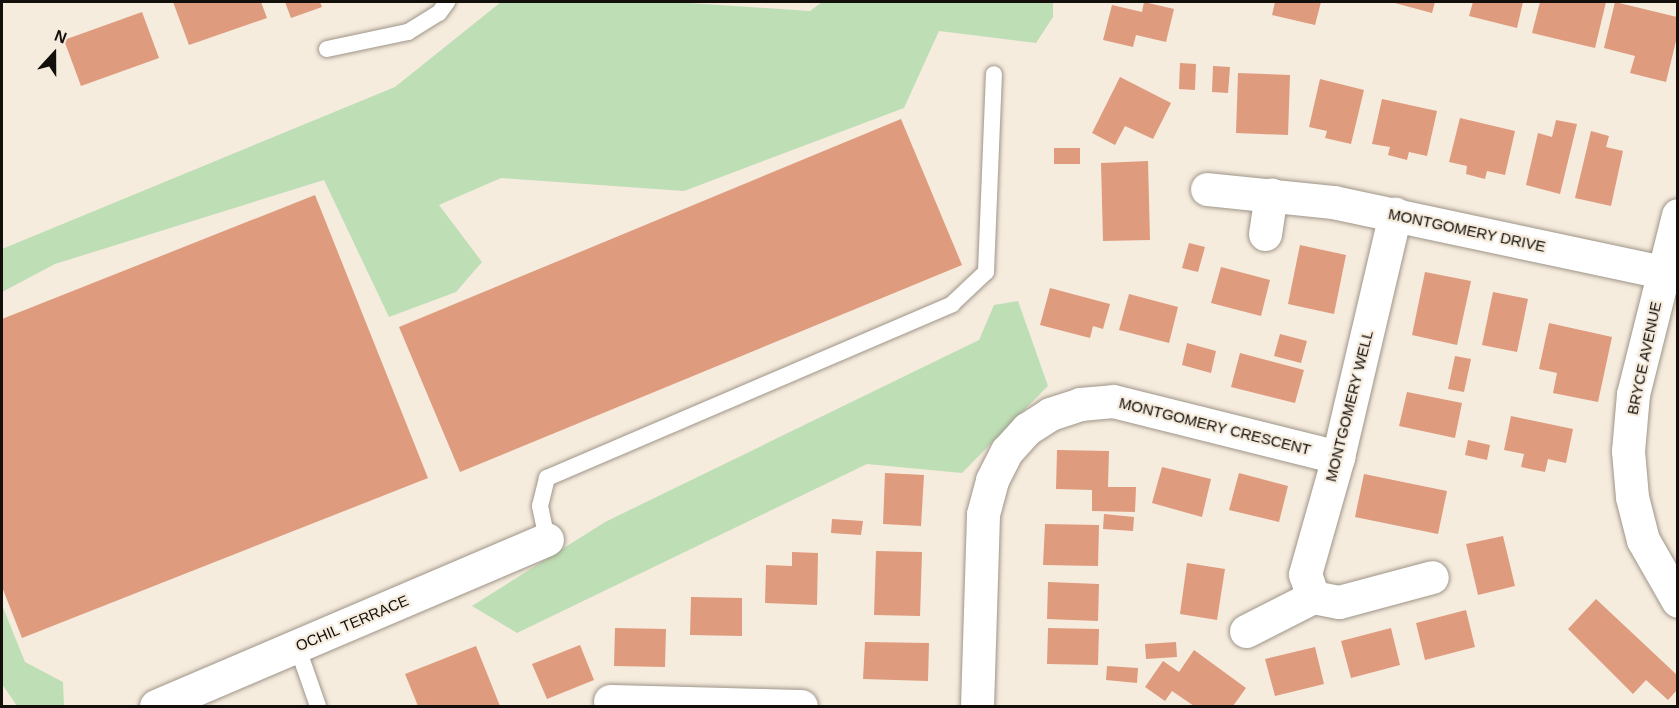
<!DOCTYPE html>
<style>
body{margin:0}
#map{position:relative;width:1679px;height:708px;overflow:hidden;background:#f6ecde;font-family:Arial,sans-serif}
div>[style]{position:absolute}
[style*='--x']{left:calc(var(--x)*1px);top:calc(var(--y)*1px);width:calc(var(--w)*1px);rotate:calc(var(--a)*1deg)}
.green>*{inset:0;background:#bedeb6}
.building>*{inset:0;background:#de9b7e}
.roads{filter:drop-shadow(0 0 2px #9e9588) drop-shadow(0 0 2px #9e9588)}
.service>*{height:16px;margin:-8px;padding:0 8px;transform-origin:8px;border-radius:8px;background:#fff}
.minor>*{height:33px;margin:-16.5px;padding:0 16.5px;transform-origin:16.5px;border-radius:16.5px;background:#fff}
span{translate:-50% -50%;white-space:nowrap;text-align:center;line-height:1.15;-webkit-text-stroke:4.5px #f6ecde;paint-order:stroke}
.street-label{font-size:15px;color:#130f0b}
.frame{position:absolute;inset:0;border:3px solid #130f0b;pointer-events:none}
.north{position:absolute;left:24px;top:24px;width:60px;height:60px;-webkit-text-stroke:4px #f6ecde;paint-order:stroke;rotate:21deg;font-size:16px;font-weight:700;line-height:24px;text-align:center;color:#130f0b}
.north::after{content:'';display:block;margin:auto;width:21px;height:27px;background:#130f0b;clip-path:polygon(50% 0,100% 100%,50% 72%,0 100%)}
</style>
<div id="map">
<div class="green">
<i style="clip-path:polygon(501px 2px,675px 2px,810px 11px,822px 2px,1053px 2px,1053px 17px,1036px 43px,939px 31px,904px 108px,684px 191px,501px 178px,439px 205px,482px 262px,456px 292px,389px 317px,324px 180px,55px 264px,2px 292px,2px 249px,395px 87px)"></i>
<i style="clip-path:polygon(1018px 301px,1048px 386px,962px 473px,867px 464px,517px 633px,472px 606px,605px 522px,979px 340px,994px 305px)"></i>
<i style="clip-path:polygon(2px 605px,25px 662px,63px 682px,64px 706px,17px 706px,2px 684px)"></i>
</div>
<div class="building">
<i style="clip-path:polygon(173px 2px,261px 2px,267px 18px,189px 45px)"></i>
<i style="clip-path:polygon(285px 2px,320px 2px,322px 7px,291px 18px)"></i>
<i style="clip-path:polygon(1144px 2px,1174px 9px,1166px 42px,1136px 35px,1133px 47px,1103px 40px,1112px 5px,1142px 12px)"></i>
<i style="clip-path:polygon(1275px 2px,1321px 2px,1315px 25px,1272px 15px)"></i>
<i style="clip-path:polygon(1391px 2px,1435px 2px,1432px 13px)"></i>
<i style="clip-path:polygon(1473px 2px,1523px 2px,1517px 28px,1469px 16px)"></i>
<i style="clip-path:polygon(1540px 2px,1606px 2px,1595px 48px,1532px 33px)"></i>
<i style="clip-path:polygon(1615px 2px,1677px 17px,1677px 37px,1666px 82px,1630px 73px,1635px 56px,1604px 48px)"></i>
<i style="clip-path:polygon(142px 12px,159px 58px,81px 86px,64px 40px)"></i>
<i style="clip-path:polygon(1180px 63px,1196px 64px,1195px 90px,1179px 89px)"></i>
<i style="clip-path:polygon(1213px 66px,1230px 67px,1228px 93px,1212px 92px)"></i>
<i style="clip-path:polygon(1238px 73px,1290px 75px,1288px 135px,1236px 133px)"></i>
<i style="clip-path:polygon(1120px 77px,1171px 103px,1153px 139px,1125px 126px,1115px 145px,1092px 133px)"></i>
<i style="clip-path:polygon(1320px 79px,1364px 90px,1351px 144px,1325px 138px,1327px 131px,1309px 127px)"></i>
<i style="clip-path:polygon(1382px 99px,1437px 111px,1427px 156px,1409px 152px,1407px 160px,1388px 155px,1390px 147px,1372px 144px)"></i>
<i style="clip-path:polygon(1460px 118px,1515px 131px,1505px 175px,1487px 171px,1485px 179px,1466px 174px,1467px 166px,1449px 162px)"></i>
<i style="clip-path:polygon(901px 119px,962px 265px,460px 472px,399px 327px)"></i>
<i style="clip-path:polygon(1556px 120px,1577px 124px,1560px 194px,1526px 185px,1538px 133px,1552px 137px)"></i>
<i style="clip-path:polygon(1591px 131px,1609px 136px,1606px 147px,1623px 151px,1611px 206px,1575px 198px)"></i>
<i style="clip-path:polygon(1054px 148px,1080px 148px,1080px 164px,1054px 164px)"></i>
<i style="clip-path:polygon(1148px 161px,1150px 240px,1103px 241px,1101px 163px)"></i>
<i style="clip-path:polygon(315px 195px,428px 478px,22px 638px,2px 587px,2px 319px)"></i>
<i style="clip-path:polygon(1189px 243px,1205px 247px,1198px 272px,1182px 268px)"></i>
<i style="clip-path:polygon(1300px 245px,1346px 255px,1334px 314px,1288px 304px)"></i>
<i style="clip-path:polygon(1221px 267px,1270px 280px,1261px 316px,1211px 303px)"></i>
<i style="clip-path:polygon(1425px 272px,1471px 281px,1457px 345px,1412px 335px)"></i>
<i style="clip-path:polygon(1050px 288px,1110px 304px,1103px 329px,1093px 326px,1090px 338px,1040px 325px)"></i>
<i style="clip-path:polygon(1493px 292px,1528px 299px,1517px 352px,1482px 345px)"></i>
<i style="clip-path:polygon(1129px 294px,1178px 307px,1169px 343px,1119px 330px)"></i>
<i style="clip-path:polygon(1549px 323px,1612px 337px,1598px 402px,1553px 393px,1557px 373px,1539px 369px)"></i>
<i style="clip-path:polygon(1280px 334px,1307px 341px,1301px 363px,1274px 356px)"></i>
<i style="clip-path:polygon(1187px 343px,1216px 351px,1211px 373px,1182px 365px)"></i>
<i style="clip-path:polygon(1240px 353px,1304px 370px,1295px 403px,1231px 387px)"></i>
<i style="clip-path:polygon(1455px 356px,1471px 359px,1464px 392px,1448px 389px)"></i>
<i style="clip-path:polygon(1407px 392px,1462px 403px,1455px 438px,1399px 426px)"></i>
<i style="clip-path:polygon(1511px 416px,1573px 429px,1566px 463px,1548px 459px,1545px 472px,1521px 467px,1524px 454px,1504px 450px)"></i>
<i style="clip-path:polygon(1468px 440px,1490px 445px,1487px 460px,1465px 455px)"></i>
<i style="clip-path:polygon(1057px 450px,1109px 451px,1108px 487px,1136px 487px,1135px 512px,1092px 511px,1092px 490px,1056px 489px)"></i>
<i style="clip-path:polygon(1162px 467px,1211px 479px,1202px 517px,1152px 503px)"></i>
<i style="clip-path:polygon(885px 473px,924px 475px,921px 526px,883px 524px)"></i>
<i style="clip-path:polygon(1239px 473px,1288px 486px,1279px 522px,1229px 510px)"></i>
<i style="clip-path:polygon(1364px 474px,1447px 491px,1438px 534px,1355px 517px)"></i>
<i style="clip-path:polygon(1104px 514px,1134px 517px,1133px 531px,1103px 529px)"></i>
<i style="clip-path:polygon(832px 519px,863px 521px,861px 535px,831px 533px)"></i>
<i style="clip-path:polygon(1045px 524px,1099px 525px,1098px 566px,1043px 565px)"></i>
<i style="clip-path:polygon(1503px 536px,1515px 586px,1478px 595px,1466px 544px)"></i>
<i style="clip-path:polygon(876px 551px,922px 552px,920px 616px,874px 615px)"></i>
<i style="clip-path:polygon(792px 552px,818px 553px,817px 605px,765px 603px,766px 565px,792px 566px)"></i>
<i style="clip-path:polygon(1187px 563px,1225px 569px,1217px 620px,1180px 614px)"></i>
<i style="clip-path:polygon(1048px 582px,1099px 584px,1098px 621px,1047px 619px)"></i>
<i style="clip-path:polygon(691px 597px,742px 598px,742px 636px,690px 635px)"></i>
<i style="clip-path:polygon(1596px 599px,1677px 675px,1677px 690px,1668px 700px,1646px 680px,1633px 694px,1568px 629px)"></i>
<i style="clip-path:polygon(1466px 610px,1475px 647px,1425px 660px,1416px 623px)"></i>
<i style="clip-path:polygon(615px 628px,666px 629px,665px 667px,614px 666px)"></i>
<i style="clip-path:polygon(1048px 628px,1099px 629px,1098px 665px,1047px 664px)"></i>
<i style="clip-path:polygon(1391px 628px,1400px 665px,1351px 678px,1341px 641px)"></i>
<i style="clip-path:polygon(865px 642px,929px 643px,928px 681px,863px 679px)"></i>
<i style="clip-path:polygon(1176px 642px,1177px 657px,1146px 659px,1145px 644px)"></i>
<i style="clip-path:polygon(580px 645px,594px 680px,547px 699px,532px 664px)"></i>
<i style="clip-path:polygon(476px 646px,500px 706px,418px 706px,405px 674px)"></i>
<i style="clip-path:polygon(1315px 647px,1324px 684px,1275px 696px,1265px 659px)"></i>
<i style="clip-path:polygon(1194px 650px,1246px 688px,1233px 706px,1194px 706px,1172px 691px,1165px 701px,1145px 687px,1163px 661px,1179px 672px)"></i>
<i style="clip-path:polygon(1107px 666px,1138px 668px,1137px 683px,1106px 680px)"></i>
</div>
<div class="roads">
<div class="service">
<i style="--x:327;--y:49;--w:83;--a:-11.9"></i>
<i style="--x:408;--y:32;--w:36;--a:-32"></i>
<i style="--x:439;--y:13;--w:14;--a:-54"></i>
<i style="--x:547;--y:539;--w:34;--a:-102"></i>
<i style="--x:540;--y:506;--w:29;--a:-76"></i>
<i style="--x:547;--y:478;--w:441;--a:-23.2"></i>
<i style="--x:952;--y:304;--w:47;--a:-43.3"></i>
<i style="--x:986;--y:272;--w:198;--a:-87.7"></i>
<i style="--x:297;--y:646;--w:64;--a:70.7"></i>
</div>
<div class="minor">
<i style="--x:1207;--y:189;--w:127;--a:5.9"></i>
<i style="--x:1333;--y:202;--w:336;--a:12"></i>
<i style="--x:1678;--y:215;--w:185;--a:104.1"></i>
<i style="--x:1633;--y:394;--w:57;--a:95"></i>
<i style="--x:1628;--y:451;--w:46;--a:85"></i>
<i style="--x:1632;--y:497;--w:44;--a:75.7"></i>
<i style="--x:1643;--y:540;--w:70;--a:60.2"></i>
<i style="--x:1265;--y:234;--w:40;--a:-81.5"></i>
<i style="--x:1313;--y:597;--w:26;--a:11"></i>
<i style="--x:1339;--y:602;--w:96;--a:-15"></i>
<i style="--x:1246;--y:631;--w:75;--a:-26.9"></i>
<i style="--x:1313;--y:597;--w:24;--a:-109"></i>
<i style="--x:1305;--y:574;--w:122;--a:-74.2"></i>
<i style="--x:1338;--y:457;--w:250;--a:-76.8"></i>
<i style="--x:610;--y:701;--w:191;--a:1.5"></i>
<i style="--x:156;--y:706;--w:425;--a:-23.1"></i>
<i style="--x:977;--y:706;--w:192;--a:-88.2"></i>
<i style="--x:983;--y:514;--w:35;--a:-75"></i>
<i style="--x:992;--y:480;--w:33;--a:-63"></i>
<i style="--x:1007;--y:451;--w:30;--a:-48"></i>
<i style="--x:1027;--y:429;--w:27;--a:-33"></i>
<i style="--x:1050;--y:414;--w:32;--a:-18"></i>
<i style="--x:1080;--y:404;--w:33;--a:-5"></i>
<i style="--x:1113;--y:401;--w:232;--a:14"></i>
</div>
</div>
<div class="street-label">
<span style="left:1467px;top:230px;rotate:12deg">MONTGOMERY DRIVE</span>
<span style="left:1644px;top:358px;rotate:-78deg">BRYCE AVENUE</span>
<span style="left:1349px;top:406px;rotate:-76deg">MONTGOMERY WELL</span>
<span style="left:1215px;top:426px;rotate:14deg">MONTGOMERY CRESCENT</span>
<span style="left:352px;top:623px;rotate:-23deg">OCHIL TERRACE</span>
</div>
<div class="frame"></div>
<div class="north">N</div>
</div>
